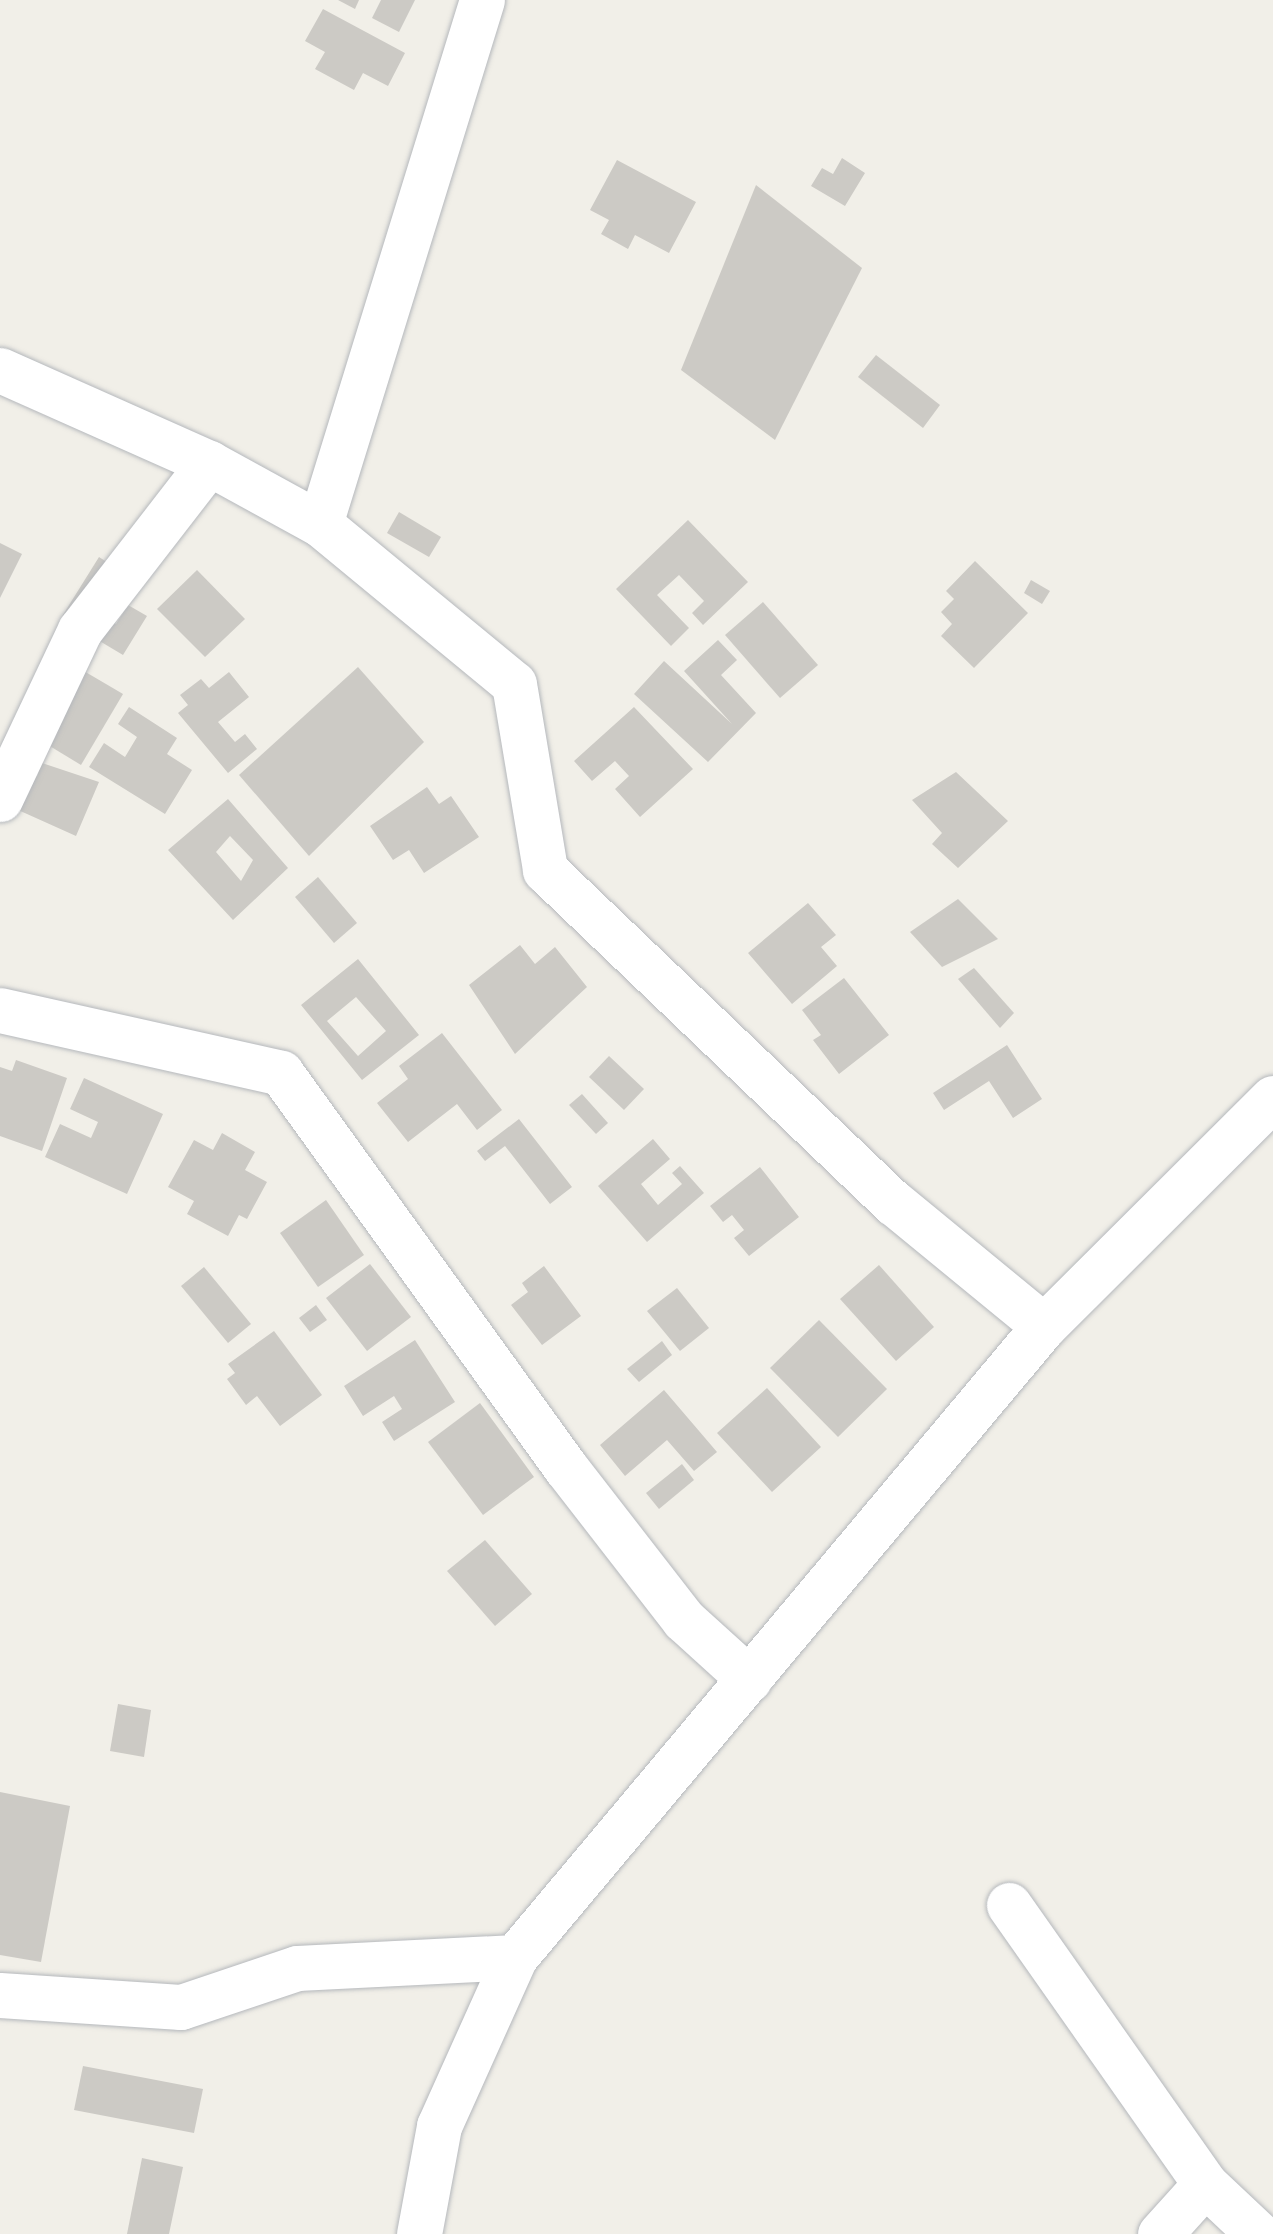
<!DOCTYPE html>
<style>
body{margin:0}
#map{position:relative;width:1273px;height:2234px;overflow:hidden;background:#f1efe8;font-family:"Alegreya Sans",sans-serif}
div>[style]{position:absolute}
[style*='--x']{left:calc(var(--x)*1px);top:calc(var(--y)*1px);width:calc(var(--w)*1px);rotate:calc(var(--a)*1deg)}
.building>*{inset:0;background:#cccac5}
.roads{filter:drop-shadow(0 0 2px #b5b8bc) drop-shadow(0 0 2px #b5b8bc)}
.minor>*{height:45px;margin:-22.5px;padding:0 22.5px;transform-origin:22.5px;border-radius:22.5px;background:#fff}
span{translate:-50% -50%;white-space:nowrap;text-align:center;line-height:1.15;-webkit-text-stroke:8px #fff;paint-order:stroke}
</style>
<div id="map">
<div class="building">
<i style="clip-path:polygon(338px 0,359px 0,355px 9px)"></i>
<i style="clip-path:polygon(381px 0,415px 0,399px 32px,372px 18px)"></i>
<i style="clip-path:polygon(323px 9px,405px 53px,388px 86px,363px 73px,354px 90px,315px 69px,325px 52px,305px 41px)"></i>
<i style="clip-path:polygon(842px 158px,865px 173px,845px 206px,811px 186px,822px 168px,833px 174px)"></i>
<i style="clip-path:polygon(617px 160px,696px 202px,669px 253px,635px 235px,628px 249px,601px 234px,609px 220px,590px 210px)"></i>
<i style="clip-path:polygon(756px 185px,862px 268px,775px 440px,681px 370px)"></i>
<i style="clip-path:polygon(876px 355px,940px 405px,923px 428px,858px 377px)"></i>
<i style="clip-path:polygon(399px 512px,441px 537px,429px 557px,387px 533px)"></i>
<i style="clip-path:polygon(688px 520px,748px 582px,703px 625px,692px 613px,704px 601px,679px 575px,657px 595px,689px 628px,671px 646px,616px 589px)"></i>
<i style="clip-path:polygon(0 543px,22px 554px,0 598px)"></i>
<i style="clip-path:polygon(99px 557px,122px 572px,97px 612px,116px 624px,128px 605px,147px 616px,123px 655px,61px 618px)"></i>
<i style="clip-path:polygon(975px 561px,1028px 613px,974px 668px,941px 636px,952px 624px,941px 612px,954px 599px,946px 591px)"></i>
<i style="clip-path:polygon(197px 570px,245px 619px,205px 657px,157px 609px)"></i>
<i style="clip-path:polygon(1031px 580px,1050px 591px,1042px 604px,1024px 593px)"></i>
<i style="clip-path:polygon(763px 602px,818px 665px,780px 698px,725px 635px)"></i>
<i style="clip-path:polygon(718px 640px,737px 660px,721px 675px,756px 713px,708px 762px,634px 694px,664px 661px,732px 724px,684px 671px)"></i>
<i style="clip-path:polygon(60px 657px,123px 694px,81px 765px,20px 728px)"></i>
<i style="clip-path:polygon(358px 667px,424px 742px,309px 856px,239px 775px)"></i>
<i style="clip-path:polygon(229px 672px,249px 697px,218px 722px,235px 742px,245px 734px,257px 749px,228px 773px,178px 713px,188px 705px,180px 695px,201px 679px,209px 688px)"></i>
<i style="clip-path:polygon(129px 707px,177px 738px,167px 754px,192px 770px,165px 814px,89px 767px,104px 743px,125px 757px,137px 737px,118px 724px)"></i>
<i style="clip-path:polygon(634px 707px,693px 769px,640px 817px,615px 789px,629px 776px,615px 761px,592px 781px,574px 761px)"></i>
<i style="clip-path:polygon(42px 763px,99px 782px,76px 836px,7px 805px,22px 770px,37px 776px)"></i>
<i style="clip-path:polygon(956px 772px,1008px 821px,958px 868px,932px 844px,942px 833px,912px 800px)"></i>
<i style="clip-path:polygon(427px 787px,439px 804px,451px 796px,479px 837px,424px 873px,409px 850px,393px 860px,370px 826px)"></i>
<i style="clip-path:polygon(evenodd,228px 799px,288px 868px,233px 920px,168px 850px,228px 799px,230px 836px,253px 860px,241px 881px,216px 852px,230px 836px)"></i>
<i style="clip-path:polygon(318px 877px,357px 923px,334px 943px,295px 897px)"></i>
<i style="clip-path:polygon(958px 899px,998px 939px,942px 967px,910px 932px)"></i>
<i style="clip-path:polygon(808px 903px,836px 935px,821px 947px,837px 966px,792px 1004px,748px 953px)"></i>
<i style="clip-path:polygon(520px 945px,535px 964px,555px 947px,587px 987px,515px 1054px,469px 985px)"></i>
<i style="clip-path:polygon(evenodd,358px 959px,419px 1035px,362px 1080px,301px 1005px,358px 959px,356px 997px,386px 1031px,358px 1056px,327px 1021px,356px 997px)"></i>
<i style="clip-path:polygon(974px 968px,1014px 1013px,1000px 1028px,958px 979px)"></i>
<i style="clip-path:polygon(844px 978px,889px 1035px,839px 1074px,813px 1040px,821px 1035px,802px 1010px)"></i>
<i style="clip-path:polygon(442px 1033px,502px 1110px,477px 1130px,457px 1104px,408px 1142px,377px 1103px,408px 1079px,399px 1066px)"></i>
<i style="clip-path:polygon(1007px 1045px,1042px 1099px,1013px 1118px,989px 1081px,944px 1110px,933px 1093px)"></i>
<i style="clip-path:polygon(609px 1056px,644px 1089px,624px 1110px,589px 1077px)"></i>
<i style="clip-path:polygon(16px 1060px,67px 1078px,42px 1151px,0 1136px,0 1067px,12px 1071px)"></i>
<i style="clip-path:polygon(84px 1078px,163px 1114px,127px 1194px,45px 1157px,60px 1124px,91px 1138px,98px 1122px,70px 1109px)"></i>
<i style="clip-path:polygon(582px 1094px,608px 1123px,596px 1134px,569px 1105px)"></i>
<i style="clip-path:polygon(519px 1119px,572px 1187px,550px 1204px,505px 1146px,485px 1161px,477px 1151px)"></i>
<i style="clip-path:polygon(222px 1133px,255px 1152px,245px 1170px,267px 1182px,247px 1219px,239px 1215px,228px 1236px,187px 1214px,194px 1201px,168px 1187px,194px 1140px,213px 1150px)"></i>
<i style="clip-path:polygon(653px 1139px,670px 1159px,641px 1184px,658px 1205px,682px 1184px,672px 1173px,680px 1166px,704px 1193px,647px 1242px,598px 1186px)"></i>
<i style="clip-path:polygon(760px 1167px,799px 1217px,749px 1256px,734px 1238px,744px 1230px,732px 1215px,723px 1222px,710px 1206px)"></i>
<i style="clip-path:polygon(326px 1200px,364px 1255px,318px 1287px,280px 1233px)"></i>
<i style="clip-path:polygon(370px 1264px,411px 1317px,367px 1351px,326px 1298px)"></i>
<i style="clip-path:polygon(879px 1265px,934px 1327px,896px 1361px,840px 1299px)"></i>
<i style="clip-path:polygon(544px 1266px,581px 1316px,542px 1345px,511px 1305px,528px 1292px,522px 1283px)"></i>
<i style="clip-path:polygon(204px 1267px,251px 1324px,228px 1343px,181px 1286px)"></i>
<i style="clip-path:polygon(677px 1288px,709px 1328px,680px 1351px,647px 1311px)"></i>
<i style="clip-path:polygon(316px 1305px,327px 1320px,310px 1332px,299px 1318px)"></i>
<i style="clip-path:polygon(819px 1320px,887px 1389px,838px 1437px,770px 1368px)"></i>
<i style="clip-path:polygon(274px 1331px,322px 1395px,280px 1426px,257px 1396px,246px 1405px,227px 1379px,235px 1373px,228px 1364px)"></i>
<i style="clip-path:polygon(415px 1340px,455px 1402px,394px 1441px,382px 1422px,402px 1409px,394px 1396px,363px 1416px,344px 1386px)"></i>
<i style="clip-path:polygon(662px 1341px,672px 1355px,639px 1382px,627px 1369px)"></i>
<i style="clip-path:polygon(767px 1388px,821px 1447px,772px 1492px,717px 1433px)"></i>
<i style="clip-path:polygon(664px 1390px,717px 1452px,694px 1471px,667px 1440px,625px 1476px,600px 1445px)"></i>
<i style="clip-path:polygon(480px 1403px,534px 1477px,483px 1515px,428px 1442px)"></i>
<i style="clip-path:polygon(682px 1464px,694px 1480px,659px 1509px,646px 1493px)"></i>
<i style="clip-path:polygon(485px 1540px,532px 1594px,495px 1626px,447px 1571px)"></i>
<i style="clip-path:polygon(118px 1704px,151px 1710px,144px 1757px,110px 1751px)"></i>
<i style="clip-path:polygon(0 1792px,70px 1806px,41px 1962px,0 1955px)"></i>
<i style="clip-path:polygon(83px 2066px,203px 2089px,194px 2133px,74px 2110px)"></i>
<i style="clip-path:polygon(142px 2158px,183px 2167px,169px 2234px,127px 2234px)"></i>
</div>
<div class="roads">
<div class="minor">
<i style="--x:0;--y:370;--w:229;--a:24"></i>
<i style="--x:209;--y:463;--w:127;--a:28.8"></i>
<i style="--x:320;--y:524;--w:251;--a:39.5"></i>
<i style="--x:514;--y:684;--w:189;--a:80.5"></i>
<i style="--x:545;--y:870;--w:482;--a:43.7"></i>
<i style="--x:894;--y:1203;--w:194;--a:39.4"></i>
<i style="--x:1044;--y:1326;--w:323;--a:-44.9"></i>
<i style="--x:320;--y:524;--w:548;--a:-72.82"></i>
<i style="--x:0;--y:799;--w:187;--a:-64.7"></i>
<i style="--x:80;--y:630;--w:211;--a:-52.3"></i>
<i style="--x:0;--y:1010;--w:288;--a:12.6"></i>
<i style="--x:281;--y:1073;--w:487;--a:54.2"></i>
<i style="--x:566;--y:1468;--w:192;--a:52.2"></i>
<i style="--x:684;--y:1620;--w:88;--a:42.2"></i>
<i style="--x:1009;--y:1905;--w:341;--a:54.9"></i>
<i style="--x:1205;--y:2184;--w:73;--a:43.3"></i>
<i style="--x:0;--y:1995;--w:181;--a:3.8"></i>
<i style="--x:181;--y:2007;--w:122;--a:-18.6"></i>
<i style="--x:297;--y:1968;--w:218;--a:-2.9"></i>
<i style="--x:419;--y:2234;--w:110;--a:-79.5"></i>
<i style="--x:439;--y:2126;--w:185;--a:-65.8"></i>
<i style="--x:515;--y:1957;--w:823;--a:-50.03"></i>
<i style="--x:1160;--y:2234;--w:67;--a:-48"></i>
</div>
</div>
</div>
